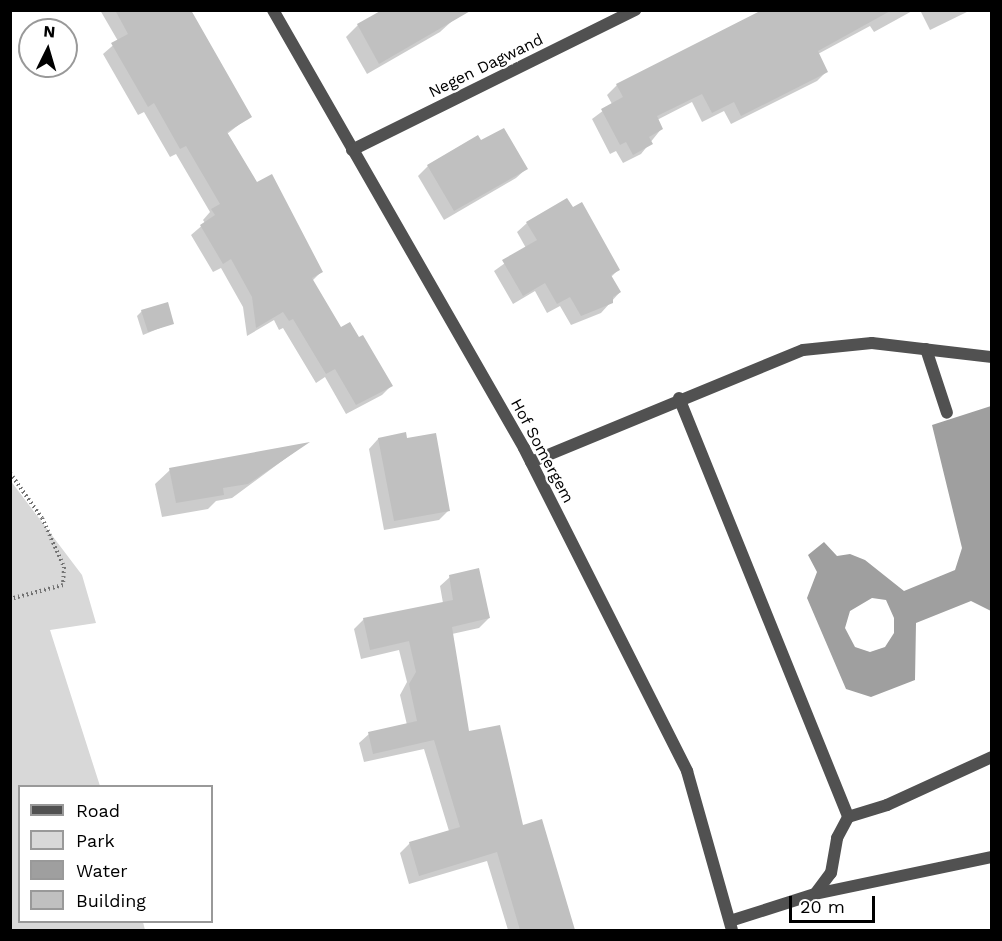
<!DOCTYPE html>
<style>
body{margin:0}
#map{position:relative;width:1002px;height:941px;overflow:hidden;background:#fff;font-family:"Work Sans",sans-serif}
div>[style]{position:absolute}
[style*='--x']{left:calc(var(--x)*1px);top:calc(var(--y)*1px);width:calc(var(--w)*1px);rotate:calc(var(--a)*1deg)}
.green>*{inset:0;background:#d8d8d8}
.water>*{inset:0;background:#9f9f9f}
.shadow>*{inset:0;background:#0003}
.building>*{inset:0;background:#c0c0c0}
.path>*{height:4px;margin-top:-2px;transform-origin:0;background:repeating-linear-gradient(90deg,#737373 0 1.5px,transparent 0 4.5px)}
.service>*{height:12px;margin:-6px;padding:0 6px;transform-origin:6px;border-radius:6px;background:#515151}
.minor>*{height:12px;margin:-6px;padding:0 6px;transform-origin:6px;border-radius:6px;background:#515151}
span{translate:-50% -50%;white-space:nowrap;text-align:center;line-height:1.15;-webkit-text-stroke:4.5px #fff;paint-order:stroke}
.street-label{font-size:16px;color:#000}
.frame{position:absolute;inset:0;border:12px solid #000;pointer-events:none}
.legend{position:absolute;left:18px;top:785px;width:195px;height:138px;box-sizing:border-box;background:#fff;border:2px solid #999;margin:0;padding:8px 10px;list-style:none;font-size:18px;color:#000}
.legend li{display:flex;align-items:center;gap:12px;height:30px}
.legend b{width:30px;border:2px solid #999}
.north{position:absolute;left:18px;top:18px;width:60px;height:60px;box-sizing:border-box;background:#fff;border:2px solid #999;border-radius:50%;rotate:5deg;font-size:16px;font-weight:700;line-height:24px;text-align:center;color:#000}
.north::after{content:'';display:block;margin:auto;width:21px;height:27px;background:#000;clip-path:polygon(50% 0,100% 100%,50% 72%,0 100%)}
.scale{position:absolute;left:789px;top:896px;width:86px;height:27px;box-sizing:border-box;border:3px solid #000;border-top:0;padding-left:8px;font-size:18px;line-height:21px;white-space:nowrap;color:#000;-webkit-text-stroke:4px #fff;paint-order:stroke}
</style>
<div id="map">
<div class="green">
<i style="clip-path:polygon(10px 480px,82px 575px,96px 623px,50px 630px,100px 786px,20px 786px,20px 922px,143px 922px,145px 930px,11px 930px)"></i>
</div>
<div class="water">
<i style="clip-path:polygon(evenodd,991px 406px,991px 611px,971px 601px,916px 623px,915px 680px,871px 697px,846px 689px,807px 598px,817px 572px,808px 555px,824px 542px,837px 556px,850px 554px,865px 560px,904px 591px,955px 570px,962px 548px,932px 425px,991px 406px,872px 598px,886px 600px,894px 618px,894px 633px,885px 647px,870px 652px,855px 647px,845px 628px,850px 611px,872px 598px)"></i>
</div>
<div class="shadow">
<i style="clip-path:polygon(100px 10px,181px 10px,250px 116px,227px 134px,257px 184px,322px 271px,312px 281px,341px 329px,391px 386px,382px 395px,346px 414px,325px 377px,316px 383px,283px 328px,279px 330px,274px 320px,247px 336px,243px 307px,221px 268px,213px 272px,191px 235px,205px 223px,203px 220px,210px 212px,176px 154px,170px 157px,144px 112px,138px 115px,103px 54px,118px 41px)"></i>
<i style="clip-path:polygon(807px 10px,914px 10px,874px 32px,870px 26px,818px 54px,827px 71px,817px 81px,731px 124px,724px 111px,702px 122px,692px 102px,657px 120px,662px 128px,641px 154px,623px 163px,616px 151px,610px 154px,592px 119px,612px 104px,607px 95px,617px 85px)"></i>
<i style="clip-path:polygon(920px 10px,971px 10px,930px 30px)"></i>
<i style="clip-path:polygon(452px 21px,440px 32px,367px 74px,346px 37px,358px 25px)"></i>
<i style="clip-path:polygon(481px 143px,526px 169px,516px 178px,444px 220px,418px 176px,428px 166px)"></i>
<i style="clip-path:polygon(527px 223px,618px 270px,611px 277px,620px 292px,601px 313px,571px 325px,560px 306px,547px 313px,535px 291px,513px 304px,494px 271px,526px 248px,517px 232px)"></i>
<i style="clip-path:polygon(142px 311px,172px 323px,143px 335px,137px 316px)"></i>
<i style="clip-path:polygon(378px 439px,406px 440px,449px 510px,439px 520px,384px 530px,369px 449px)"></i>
<i style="clip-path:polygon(305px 444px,232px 498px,216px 501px,208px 509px,162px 517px,155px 484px,170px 470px)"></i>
<i style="clip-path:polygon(450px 577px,489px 618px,479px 628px,452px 634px,468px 733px,522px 827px,574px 930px,508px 930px,487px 861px,409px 884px,400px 853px,410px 843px,449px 831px,424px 749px,364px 762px,359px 743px,369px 734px,407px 725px,400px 695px,407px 682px,399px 650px,361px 659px,354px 629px,364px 619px,443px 603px,440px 586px)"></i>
</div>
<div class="building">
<i style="clip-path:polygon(115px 10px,191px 10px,252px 117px,227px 132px,257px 182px,272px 174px,323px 272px,312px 278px,341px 327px,350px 322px,359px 337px,363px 335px,393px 386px,356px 405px,335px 369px,326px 374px,293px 319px,289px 321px,283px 312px,256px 328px,252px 297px,231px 259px,223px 264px,200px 225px,215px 215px,211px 209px,220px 204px,186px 146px,180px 149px,154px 103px,148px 107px,111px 43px,128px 34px)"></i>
<i style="clip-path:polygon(382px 10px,472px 10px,379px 64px,357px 24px)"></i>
<i style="clip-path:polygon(762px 10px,892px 10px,818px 51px,828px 72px,741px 116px,734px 102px,712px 113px,702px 94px,657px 116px,663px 129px,649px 137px,653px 144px,633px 155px,626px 142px,620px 145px,601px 109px,623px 97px,616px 84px)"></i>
<i style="clip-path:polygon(504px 128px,528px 169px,454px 211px,427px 165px,478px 135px,481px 140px)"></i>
<i style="clip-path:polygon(567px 198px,573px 207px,582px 202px,620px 270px,611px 275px,621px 292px,613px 297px,613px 303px,581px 316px,570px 297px,557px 304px,545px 283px,523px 296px,502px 260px,537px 240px,526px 222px)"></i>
<i style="clip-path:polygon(168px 302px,174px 324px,148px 332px,141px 310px)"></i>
<i style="clip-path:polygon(406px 432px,407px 438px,436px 433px,450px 511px,394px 521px,378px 438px)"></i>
<i style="clip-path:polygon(310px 442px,248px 484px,223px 488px,224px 495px,176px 503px,169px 468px)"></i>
<i style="clip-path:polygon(479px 568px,490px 618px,452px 627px,469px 731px,500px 725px,523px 825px,542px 819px,575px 930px,520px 930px,497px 852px,419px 876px,409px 842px,460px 827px,434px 740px,373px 754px,368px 732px,417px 721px,409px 684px,416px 672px,409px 641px,370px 650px,363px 618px,453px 600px,449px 575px)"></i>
</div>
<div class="path">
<i style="--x:10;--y:473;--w:55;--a:54.6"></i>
<i style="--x:42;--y:518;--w:54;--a:65.8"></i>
<i style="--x:64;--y:567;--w:18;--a:93"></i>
<i style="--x:63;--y:585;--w:55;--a:165.2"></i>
</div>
<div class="service">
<i style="--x:926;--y:349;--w:67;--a:71.8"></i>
<i style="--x:679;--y:398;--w:452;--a:68"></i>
<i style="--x:531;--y:462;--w:294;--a:-22.4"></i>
<i style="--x:803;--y:350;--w:69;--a:-5.8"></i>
<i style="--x:872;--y:343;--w:121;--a:6.7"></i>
<i style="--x:815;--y:894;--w:181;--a:-11.8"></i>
<i style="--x:730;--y:921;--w:89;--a:-17.6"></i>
<i style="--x:815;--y:894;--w:26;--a:-53"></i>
<i style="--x:831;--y:873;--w:36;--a:-80"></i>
<i style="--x:837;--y:838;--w:24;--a:-62"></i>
<i style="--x:848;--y:817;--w:41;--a:-17.1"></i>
<i style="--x:887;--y:805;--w:115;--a:-24.6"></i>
</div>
<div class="minor">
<i style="--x:273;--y:10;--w:505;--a:60.18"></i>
<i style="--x:524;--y:448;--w:362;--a:63.2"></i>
<i style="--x:687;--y:771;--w:165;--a:74.2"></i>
<i style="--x:352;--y:150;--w:316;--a:-26.3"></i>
</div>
<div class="street-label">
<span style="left:486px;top:66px;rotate:-26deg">Negen Dagwand</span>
<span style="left:542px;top:451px;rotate:62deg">Hof Somergem</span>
</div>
<div class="frame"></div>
<ul class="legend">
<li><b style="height:8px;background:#515151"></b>Road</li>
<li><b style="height:16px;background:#d8d8d8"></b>Park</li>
<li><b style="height:16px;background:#9f9f9f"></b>Water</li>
<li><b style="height:16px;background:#c0c0c0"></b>Building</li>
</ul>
<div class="north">N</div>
<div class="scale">20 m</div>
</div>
